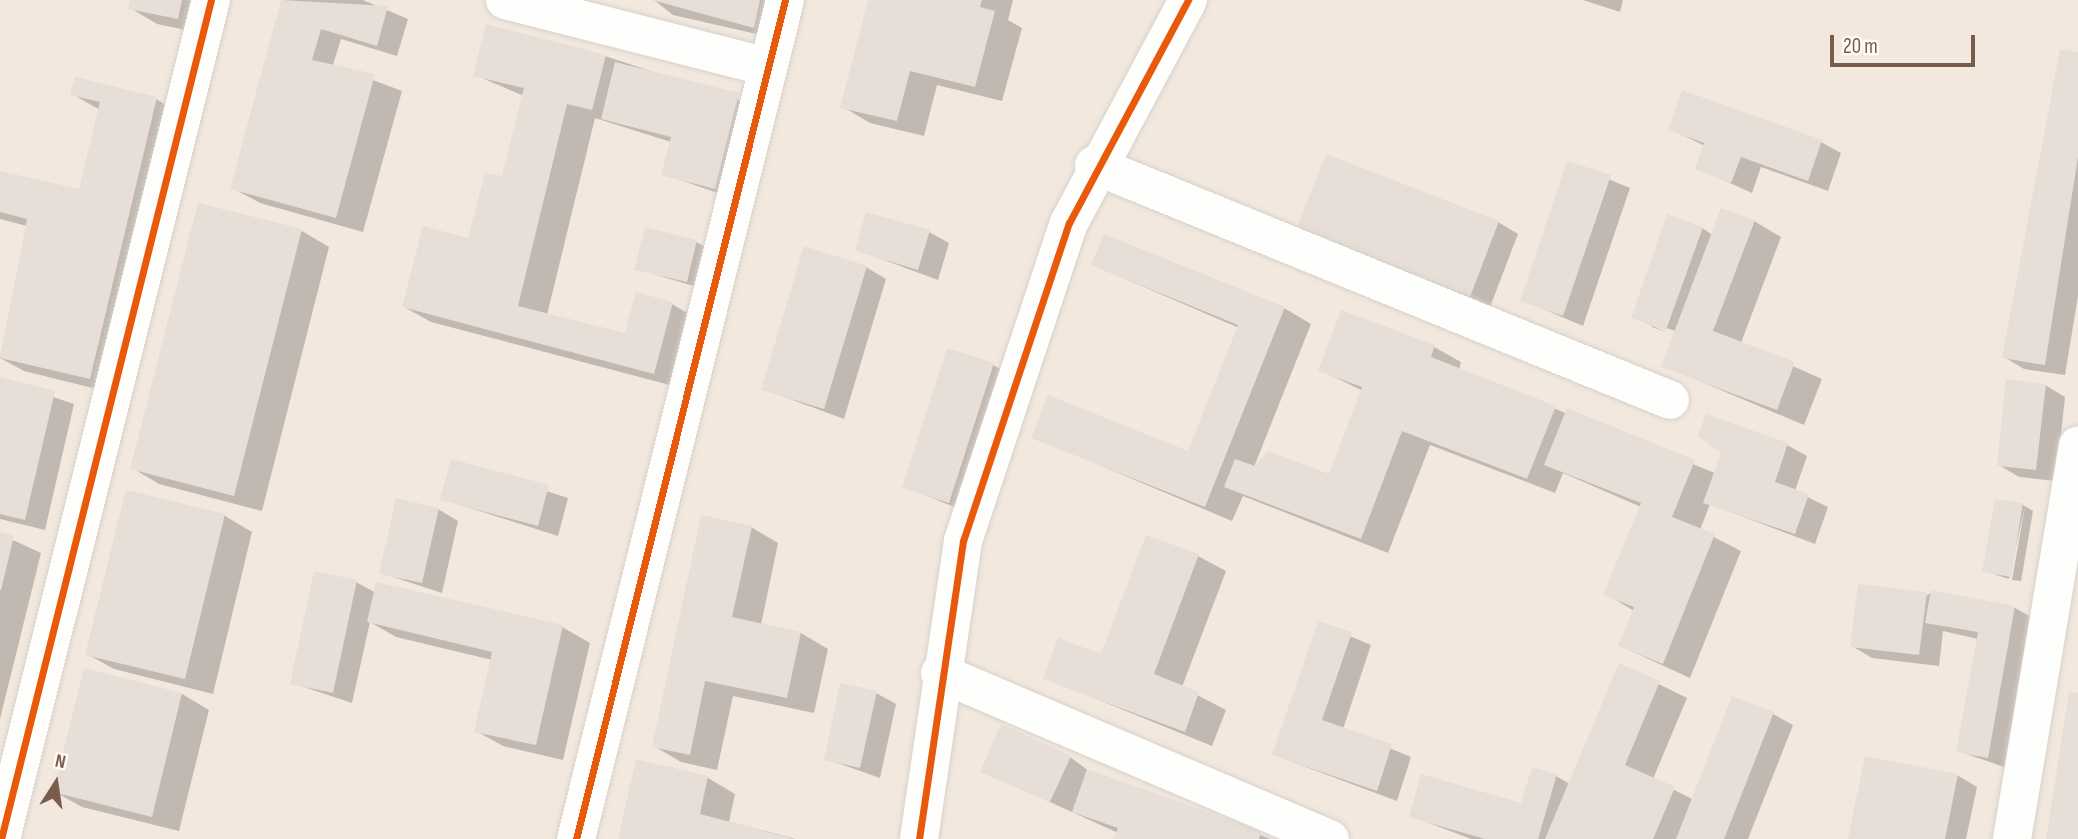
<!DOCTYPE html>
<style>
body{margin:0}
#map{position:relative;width:2078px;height:839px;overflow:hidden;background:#f9f5f0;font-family:"Sofia Sans Condensed",sans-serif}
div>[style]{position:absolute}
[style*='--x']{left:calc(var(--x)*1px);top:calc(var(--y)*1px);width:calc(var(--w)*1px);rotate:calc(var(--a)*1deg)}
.residential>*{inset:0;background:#f2e8de}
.shadow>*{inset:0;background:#0003}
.building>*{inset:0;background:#e6ded7}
.roads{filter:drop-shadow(0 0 2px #d7d1cb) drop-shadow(0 0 2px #d7d1cb)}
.minor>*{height:38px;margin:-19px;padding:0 19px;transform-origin:19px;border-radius:19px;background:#fefefd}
.cycleway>*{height:7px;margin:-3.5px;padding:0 3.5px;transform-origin:3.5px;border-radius:3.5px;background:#e8590c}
span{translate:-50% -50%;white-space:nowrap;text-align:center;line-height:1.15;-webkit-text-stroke:6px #fffaf3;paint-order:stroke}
.north{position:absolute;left:21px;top:748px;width:70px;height:70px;-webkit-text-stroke:5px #fffaf3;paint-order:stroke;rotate:12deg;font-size:19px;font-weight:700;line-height:28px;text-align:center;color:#7a5c4d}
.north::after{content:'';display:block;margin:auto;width:24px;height:32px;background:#7a5c4d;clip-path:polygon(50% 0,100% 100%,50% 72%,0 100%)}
.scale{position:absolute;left:1830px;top:35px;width:145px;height:32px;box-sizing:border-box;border:4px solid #7a5c4d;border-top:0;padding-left:9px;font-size:21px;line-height:24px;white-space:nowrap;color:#7a5c4d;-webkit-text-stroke:5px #fffaf3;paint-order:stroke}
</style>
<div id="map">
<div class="residential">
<i style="clip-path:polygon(0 0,2078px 0,2078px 839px,0 839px)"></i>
</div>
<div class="shadow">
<i style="clip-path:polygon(131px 0,213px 0,205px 34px,157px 24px,130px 8px)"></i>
<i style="clip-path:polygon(283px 0,363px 0,408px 19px,397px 56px,341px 39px,333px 65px,402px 91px,363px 232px,260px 203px,232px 188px)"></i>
<i style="clip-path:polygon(654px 0,782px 0,774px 38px,673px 15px)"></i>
<i style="clip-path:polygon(870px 0,1013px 0,1008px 20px,1022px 28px,1002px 101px,937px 85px,924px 136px,870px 123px,843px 107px)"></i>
<i style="clip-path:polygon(1583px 0,1623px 0,1620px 12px)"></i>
<i style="clip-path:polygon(2078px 53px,2078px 296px,2065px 375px,2024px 369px,2004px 357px)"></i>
<i style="clip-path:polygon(605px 56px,758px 106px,735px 199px,663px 174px,671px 142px,595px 118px,547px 315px,626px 336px,672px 304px,699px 320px,681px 388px,431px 322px,404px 307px,469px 240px,503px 178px,524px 96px,475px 75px)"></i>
<i style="clip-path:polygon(72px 94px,156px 99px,183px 115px,117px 394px,24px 371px,0 358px,27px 226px,0 219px,0 172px,80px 191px,100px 110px)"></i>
<i style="clip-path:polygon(1670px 129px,1821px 142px,1841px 153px,1828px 191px,1761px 167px,1752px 193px,1697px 168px,1705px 146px)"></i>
<i style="clip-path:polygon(1569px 163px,1630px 188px,1583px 326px,1522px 300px)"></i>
<i style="clip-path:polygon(199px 205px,302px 231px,329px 247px,262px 511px,159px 484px,132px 468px)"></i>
<i style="clip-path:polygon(evenodd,1754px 221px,1781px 237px,1741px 343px,1822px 379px,1804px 425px,1664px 366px,1675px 336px,1633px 317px,1702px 228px,1713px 235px,1754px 221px,1652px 323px,1675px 331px,1674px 335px,1652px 327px,1652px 323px)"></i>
<i style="clip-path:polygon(1498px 222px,1518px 234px,1490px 307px,1319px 239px)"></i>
<i style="clip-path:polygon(929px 232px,949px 243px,938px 280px,857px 250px)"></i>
<i style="clip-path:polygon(696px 242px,706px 247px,697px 287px,636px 269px)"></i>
<i style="clip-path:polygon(1093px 265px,1284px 308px,1311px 324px,1252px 472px,1330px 476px,1363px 391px,1320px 370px,1434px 347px,1461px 362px,1459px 370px,1715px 473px,1787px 445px,1807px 456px,1795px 491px,1828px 507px,1815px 544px,1710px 504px,1700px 530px,1741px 551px,1690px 678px,1620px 646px,1634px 611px,1606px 594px,1641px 507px,1563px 473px,1555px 493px,1430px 445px,1388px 553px,1243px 496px,1232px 521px,1033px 437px,1189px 453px,1239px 328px)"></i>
<i style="clip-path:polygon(866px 267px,886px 279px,844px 419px,763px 389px)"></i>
<i style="clip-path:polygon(993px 365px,1013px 376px,969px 513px,905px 487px)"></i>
<i style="clip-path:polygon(0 379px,74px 404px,45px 530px,0 519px)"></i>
<i style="clip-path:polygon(2045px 385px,2065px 397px,2056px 481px,2019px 477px,1999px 465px)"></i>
<i style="clip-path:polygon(453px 461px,568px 498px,558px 536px,442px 499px)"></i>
<i style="clip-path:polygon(127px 492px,225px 516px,252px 532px,213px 694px,114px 669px,87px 654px)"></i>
<i style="clip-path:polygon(1996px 501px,2023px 505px,2033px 511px,2021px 581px,2012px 580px,2025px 506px,2009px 579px,1984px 571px)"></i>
<i style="clip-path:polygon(438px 509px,458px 521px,442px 593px,381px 573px)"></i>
<i style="clip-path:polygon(751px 527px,778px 543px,761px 625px,801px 633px,828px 649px,814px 713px,733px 696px,717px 770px,681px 762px,654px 746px)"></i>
<i style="clip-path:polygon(0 534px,41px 553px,0 719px)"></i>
<i style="clip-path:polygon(1198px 556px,1226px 571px,1182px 687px,1226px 710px,1212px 746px,1045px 678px,1102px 656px)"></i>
<i style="clip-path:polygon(356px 582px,376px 593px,562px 627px,590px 643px,563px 760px,503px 746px,476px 731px,492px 660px,396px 637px,370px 622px,352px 703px,292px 683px)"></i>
<i style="clip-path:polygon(1932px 592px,2015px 608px,2035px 619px,2007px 768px,1958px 751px,1978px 639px,1943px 631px,1939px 666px,1872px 658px,1852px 646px)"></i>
<i style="clip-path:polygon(1319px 623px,1371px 645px,1343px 729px,1411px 757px,1397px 801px,1274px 755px)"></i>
<i style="clip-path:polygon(1620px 665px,1687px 698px,1653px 779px,1694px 800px,1773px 714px,1793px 725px,1748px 839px,1471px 839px,1411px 816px,1522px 805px,1556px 776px,1570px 784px)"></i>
<i style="clip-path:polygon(85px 670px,182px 694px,209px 710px,179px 831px,82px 807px,55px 792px)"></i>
<i style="clip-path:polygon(876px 693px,896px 704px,880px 778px,826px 759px)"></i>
<i style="clip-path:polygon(1070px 757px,1089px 771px,1271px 839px,1115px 839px,1118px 833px,982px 771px)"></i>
<i style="clip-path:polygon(638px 761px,708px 778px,735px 794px,729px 822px,796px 839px,620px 839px)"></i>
<i style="clip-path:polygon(1957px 775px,1977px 787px,1966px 839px,1850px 839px)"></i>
</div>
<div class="building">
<i style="clip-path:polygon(130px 0,182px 0,178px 19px,128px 9px)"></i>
<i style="clip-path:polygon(281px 0,388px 6px,377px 46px,321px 29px,312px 60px,375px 74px,336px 218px,230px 189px)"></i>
<i style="clip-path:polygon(652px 0,760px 0,754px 28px)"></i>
<i style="clip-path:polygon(868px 0,982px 0,980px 7px,995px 11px,975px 87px,910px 71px,897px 121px,840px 108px)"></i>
<i style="clip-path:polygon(486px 24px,606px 55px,592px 110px,567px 104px,518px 306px,625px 333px,636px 292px,673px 302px,654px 374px,402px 307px,423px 226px,468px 238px,485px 173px,502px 176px,524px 88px,473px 76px)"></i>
<i style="clip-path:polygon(2060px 49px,2078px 52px,2078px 157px,2045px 365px,2002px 358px)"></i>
<i style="clip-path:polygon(615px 62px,739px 93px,715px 189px,661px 175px,671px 137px,601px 119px)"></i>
<i style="clip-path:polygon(75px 77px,157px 97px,90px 379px,0 358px,27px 219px,0 212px,0 171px,79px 189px,100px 102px,70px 95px)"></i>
<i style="clip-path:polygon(1682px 90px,1822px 140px,1808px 181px,1741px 157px,1731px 183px,1695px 169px,1704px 143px,1668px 130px)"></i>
<i style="clip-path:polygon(1326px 154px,1499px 221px,1470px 297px,1297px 228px)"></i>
<i style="clip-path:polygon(1567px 161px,1611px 175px,1563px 316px,1520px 301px)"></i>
<i style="clip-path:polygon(198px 203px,302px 229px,234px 496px,130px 469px)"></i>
<i style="clip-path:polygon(1721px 208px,1755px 220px,1713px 331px,1795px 362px,1777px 410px,1661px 367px)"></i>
<i style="clip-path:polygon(866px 212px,930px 230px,918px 270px,855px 251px)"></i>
<i style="clip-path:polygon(1667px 214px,1703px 227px,1666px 330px,1631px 318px)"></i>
<i style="clip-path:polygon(645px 227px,697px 240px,687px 282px,634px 270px)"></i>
<i style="clip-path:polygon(1104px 234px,1285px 307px,1205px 507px,1031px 438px,1048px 395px,1188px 451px,1238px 325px,1091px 265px)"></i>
<i style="clip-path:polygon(804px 246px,867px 266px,824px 409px,761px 390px)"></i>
<i style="clip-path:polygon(1341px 310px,1435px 345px,1431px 357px,1556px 406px,1527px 479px,1402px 431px,1361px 539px,1224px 487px,1235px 459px,1255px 466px,1268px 451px,1329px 474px,1362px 387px,1318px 371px)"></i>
<i style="clip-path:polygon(947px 348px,994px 363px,949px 503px,902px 488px)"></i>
<i style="clip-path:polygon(0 377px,55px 391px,25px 520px,0 514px)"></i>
<i style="clip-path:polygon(2006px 379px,2046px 384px,2036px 470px,1997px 466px)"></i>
<i style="clip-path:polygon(1567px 408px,1695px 460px,1672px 517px,1715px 534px,1663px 664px,1618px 646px,1634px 607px,1603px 595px,1641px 503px,1544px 465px)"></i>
<i style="clip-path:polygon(1706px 414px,1788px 443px,1775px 482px,1809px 494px,1795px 534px,1703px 503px,1721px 453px,1698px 436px)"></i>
<i style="clip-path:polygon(451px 459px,549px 485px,538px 526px,440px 500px)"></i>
<i style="clip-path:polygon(126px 490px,225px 514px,185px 679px,85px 655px)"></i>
<i style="clip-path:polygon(396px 498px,439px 508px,422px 583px,379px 574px)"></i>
<i style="clip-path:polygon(1995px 499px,2023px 503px,2011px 577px,1982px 572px)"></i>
<i style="clip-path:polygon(701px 515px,752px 526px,732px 617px,801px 632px,787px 698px,705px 681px,690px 755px,652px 747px)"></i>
<i style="clip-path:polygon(0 532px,14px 536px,1px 590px,0 590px)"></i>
<i style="clip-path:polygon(1146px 535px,1199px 554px,1154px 674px,1199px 692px,1185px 732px,1043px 679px,1058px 638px,1101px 654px)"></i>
<i style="clip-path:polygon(314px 571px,357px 580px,333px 693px,290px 684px)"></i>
<i style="clip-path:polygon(376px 582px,563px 625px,536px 745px,474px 732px,492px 652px,367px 622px)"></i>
<i style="clip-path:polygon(1858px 584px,1927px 592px,1919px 655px,1850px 647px)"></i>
<i style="clip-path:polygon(1931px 590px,2015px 606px,1988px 758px,1956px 752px,1978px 632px,1925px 623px)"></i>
<i style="clip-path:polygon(1318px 621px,1352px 632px,1322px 720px,1392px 744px,1377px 791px,1272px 755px)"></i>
<i style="clip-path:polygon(1619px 663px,1660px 681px,1625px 765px,1675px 787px,1653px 839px,1545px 839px)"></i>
<i style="clip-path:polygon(84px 668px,182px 693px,152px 817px,53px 792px)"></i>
<i style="clip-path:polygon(840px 683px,877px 691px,860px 768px,824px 760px)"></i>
<i style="clip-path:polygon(2069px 692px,2078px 693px,2078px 839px,2046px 839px)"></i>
<i style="clip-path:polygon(1732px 696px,1774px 712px,1724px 839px,1676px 839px)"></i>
<i style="clip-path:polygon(1001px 724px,1071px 756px,1050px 802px,980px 772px)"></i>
<i style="clip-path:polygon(1865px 756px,1958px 774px,1945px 839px,1848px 839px)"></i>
<i style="clip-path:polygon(636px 759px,708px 776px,700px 814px,794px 839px,618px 839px)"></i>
<i style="clip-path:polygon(1532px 767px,1557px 774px,1538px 839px,1485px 839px,1409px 817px,1421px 774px,1521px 803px)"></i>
<i style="clip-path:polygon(1087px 769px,1261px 831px,1259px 839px,1113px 839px,1118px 828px,1072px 812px)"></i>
</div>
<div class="roads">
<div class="minor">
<i style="--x:505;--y:0;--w:271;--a:14.3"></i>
<i style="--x:1094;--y:165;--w:622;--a:22.19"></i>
<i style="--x:940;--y:673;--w:424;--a:23.1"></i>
<i style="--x:1;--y:839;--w:865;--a:-75.95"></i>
<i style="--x:576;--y:839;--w:865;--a:-76.01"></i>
<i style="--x:919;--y:839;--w:301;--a:-81.6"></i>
<i style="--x:963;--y:541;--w:335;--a:-71.6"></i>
<i style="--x:1069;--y:223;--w:253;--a:-61.9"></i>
<i style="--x:2012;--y:839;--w:399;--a:-80.5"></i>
</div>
</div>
<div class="cycleway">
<i style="--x:1;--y:839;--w:865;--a:-75.95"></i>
<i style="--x:576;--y:839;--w:865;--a:-76.01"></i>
<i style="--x:919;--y:839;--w:301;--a:-81.6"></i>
<i style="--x:963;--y:541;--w:335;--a:-71.6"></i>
<i style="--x:1069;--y:223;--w:253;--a:-61.9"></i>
</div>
<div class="north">N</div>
<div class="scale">20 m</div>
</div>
